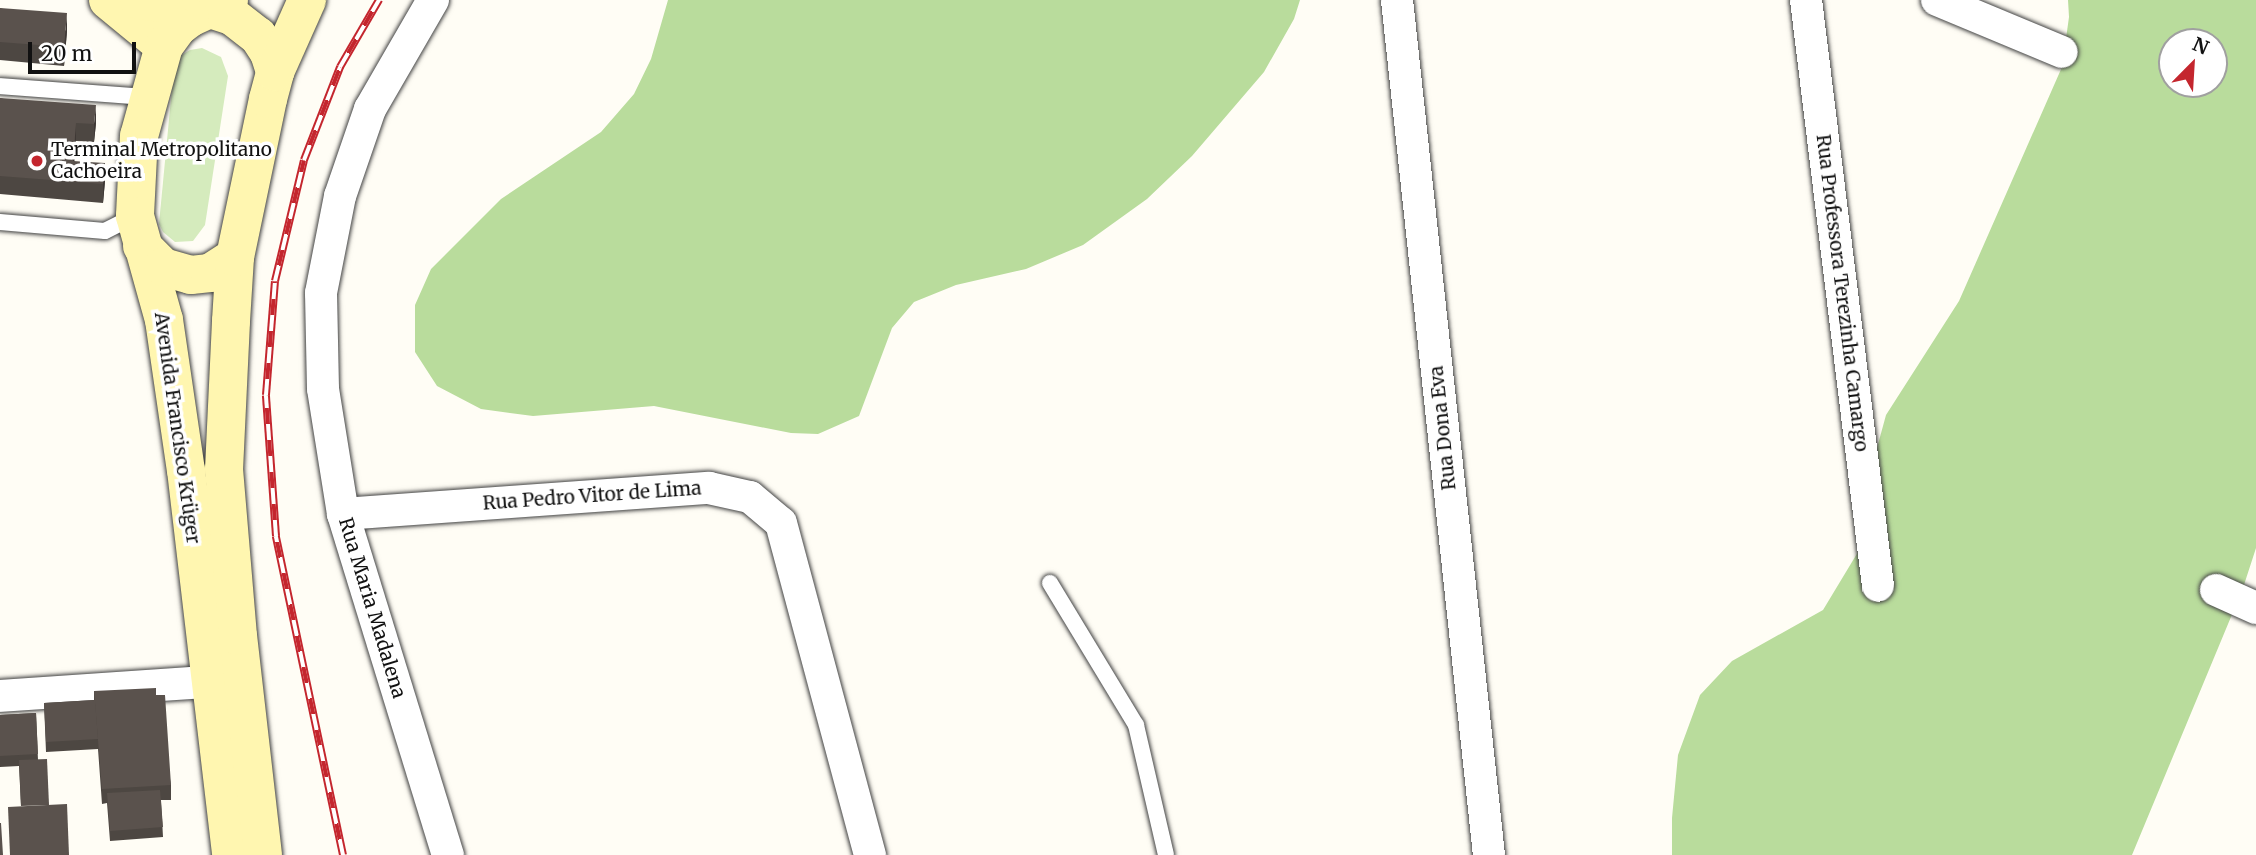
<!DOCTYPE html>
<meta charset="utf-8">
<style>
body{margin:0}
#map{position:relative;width:2256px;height:855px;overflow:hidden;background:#fffdf5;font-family:Merriweather,serif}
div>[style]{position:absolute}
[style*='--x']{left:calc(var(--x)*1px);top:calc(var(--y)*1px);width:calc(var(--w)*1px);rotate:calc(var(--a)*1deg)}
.green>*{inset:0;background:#d5ebbd}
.forest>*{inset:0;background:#b9dc9c}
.roads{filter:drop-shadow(0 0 2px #444) drop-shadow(0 0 2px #444)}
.lane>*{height:16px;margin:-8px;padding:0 8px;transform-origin:8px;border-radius:8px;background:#fff}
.street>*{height:32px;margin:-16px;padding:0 16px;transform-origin:16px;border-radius:16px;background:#fff}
.secondary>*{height:38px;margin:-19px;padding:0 19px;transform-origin:19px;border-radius:19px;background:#fff6b0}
.rail>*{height:8px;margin-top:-4px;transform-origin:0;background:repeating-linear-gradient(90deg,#fff 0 16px,#c4262e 0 32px);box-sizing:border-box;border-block:2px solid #c4262e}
.wall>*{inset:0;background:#4d4742}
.shaded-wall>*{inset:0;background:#3f3936}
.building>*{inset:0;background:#5a524d}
.dots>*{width:19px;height:19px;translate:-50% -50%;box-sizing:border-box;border:4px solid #fff;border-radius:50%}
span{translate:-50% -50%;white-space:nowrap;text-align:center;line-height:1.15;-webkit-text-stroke:7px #fff;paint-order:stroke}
.poi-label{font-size:19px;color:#111}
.left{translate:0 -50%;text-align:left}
.street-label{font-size:19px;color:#111}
.north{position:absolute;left:2158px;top:28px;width:70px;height:70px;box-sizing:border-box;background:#fff;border:2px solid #a0a0a0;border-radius:50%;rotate:24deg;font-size:19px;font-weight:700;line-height:28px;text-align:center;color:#111}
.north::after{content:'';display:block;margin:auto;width:24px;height:32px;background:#c4262e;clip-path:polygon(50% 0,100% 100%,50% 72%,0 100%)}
.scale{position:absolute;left:28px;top:42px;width:108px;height:32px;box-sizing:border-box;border:4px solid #111;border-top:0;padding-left:9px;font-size:21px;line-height:24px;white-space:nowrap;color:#111;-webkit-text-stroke:5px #fff;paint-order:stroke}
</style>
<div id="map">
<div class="green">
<i style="clip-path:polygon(202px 48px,221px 57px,228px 76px,205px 225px,193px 241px,175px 242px,163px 232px,159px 224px,174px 67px,180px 56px,190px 50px)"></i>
</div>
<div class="forest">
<i style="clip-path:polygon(668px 0,1300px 0,1294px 19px,1264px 72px,1192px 156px,1147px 199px,1083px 245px,1026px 269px,956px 285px,914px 302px,892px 328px,859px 416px,818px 434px,791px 433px,654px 406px,533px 416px,481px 409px,437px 386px,415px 352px,415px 305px,431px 269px,501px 199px,601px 132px,634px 94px,651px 59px)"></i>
<i style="clip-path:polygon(evenodd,2068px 0,2256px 0,2256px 548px,2243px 588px,2132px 855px,1672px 855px,1672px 818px,1678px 755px,1700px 695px,1732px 661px,1823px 610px,1858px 552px,1868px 481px,1886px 415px,1959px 301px,2062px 67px,2069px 17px,2068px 0,2172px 42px,2214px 42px,2214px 84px,2172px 84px,2172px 42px)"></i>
</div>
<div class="roads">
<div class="lane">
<i style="--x:0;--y:86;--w:148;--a:4.3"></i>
<i style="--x:0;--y:222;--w:105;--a:4.9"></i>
<i style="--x:105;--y:231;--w:34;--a:-27"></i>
<i style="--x:1050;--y:583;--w:166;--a:58.8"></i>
<i style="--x:1136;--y:725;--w:133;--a:77"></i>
</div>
<div class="street">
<i style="--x:433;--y:0;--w:126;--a:120"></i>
<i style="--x:370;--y:109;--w:92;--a:109"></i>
<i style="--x:340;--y:196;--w:99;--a:101.1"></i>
<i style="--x:321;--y:293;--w:96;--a:88.8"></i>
<i style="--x:323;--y:389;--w:127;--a:80.9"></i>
<i style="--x:343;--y:514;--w:357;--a:72.9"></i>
<i style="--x:1397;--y:0;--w:860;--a:83.86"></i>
<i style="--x:1806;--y:0;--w:590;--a:83"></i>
<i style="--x:1937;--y:0;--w:135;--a:22.6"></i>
<i style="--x:343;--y:514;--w:367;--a:-4.1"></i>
<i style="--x:709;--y:488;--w:42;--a:12.4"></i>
<i style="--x:750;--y:497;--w:40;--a:40"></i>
<i style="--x:781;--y:523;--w:344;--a:75"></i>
<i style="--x:2216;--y:590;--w:44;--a:24.2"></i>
<i style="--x:0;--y:696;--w:234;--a:-3.9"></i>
</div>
<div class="secondary">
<i style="--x:108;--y:0;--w:72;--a:39.4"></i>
<i style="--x:139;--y:0;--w:75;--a:7.7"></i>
<i style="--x:213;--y:10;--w:20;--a:18"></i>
<i style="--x:232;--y:16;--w:33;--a:38"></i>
<i style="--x:258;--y:36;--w:20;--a:57"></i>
<i style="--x:269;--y:53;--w:20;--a:72"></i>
<i style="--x:229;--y:0;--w:43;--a:155.2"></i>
<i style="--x:190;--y:18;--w:15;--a:143"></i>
<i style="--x:178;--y:27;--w:24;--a:126"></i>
<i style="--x:164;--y:46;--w:93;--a:105.5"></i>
<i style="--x:139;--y:136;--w:80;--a:92.9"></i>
<i style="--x:135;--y:216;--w:108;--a:74.4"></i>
<i style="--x:164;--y:320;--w:152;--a:81.7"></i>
<i style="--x:186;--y:470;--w:388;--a:83.3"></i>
<i style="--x:142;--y:246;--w:30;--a:45"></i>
<i style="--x:163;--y:267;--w:29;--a:16"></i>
<i style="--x:191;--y:275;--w:19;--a:-6"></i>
<i style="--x:210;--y:273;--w:30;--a:-33"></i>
<i style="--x:263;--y:855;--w:220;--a:-96.5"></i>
<i style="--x:238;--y:636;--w:167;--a:-94.8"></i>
<i style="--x:224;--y:470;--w:149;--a:-87.3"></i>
<i style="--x:231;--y:321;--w:64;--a:-86.4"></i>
<i style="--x:235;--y:257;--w:161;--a:-78.2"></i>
<i style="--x:268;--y:99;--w:28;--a:-75"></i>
<i style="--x:275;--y:72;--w:79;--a:-66"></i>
</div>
</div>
<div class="rail">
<i style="--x:343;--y:855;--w:326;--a:-101.9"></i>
<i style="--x:276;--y:536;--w:141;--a:-94.1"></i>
<i style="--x:266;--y:395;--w:114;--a:-85.5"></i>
<i style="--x:275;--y:281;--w:124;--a:-76.5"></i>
<i style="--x:304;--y:160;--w:100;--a:-68.8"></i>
<i style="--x:340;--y:67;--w:78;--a:-59.8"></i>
</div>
<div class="wall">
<i style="clip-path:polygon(0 8px,67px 31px,64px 66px,0 60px)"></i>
<i style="clip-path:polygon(0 98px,96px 123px,94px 142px,76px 141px,74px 161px,105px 181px,103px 203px,0 194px)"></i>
<i style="clip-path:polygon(94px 691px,156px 695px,171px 785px,171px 800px,161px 800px,163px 837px,110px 841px,107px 803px,102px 804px,98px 749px,46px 752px,44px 703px,94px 700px)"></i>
<i style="clip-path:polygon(36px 713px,38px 760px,21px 806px,19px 766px,0 767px,0 715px)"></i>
</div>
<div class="shaded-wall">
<i style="clip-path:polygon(67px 13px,67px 31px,64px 66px,64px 47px)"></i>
<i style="clip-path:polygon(96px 105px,96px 123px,94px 142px,94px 124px)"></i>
<i style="clip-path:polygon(76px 123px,76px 141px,73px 179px,73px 161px)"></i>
<i style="clip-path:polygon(105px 163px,105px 181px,103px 203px,103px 184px)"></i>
</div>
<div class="building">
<i style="clip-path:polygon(0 8px,67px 13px,64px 47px,0 42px)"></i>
<i style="clip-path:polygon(0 98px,96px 105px,94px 124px,76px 123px,73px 161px,105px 163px,103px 184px,0 176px)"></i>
<i style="clip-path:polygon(156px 688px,156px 695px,165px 695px,171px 785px,102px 789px,94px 691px)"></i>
<i style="clip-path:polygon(95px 700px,98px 739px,46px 742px,44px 703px)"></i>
<i style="clip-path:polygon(36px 713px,38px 754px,0 756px,0 715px)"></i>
<i style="clip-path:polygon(47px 759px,49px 805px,21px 806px,19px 760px)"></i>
<i style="clip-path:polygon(160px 790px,163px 827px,110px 831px,107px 793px)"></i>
<i style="clip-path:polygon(67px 804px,69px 855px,10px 855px,8px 807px)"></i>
<i style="clip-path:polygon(0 823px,1px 823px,3px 855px,0 855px)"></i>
</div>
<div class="dots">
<i style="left:37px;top:161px;background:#c4262e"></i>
</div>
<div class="poi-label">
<span class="left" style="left:51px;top:161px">Terminal Metropolitano<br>Cachoeira</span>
</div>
<div class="street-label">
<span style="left:1842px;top:293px;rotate:83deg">Rua Professora Terezinha Camargo</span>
<span style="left:177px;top:428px;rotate:82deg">Avenida Francisco Krüger</span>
<span style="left:1443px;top:428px;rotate:-96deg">Rua Dona Eva</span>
<span style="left:592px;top:496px;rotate:-4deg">Rua Pedro Vitor de Lima</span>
<span style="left:372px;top:608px;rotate:73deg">Rua Maria Madalena</span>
</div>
<div class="north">N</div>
<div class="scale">20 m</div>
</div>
